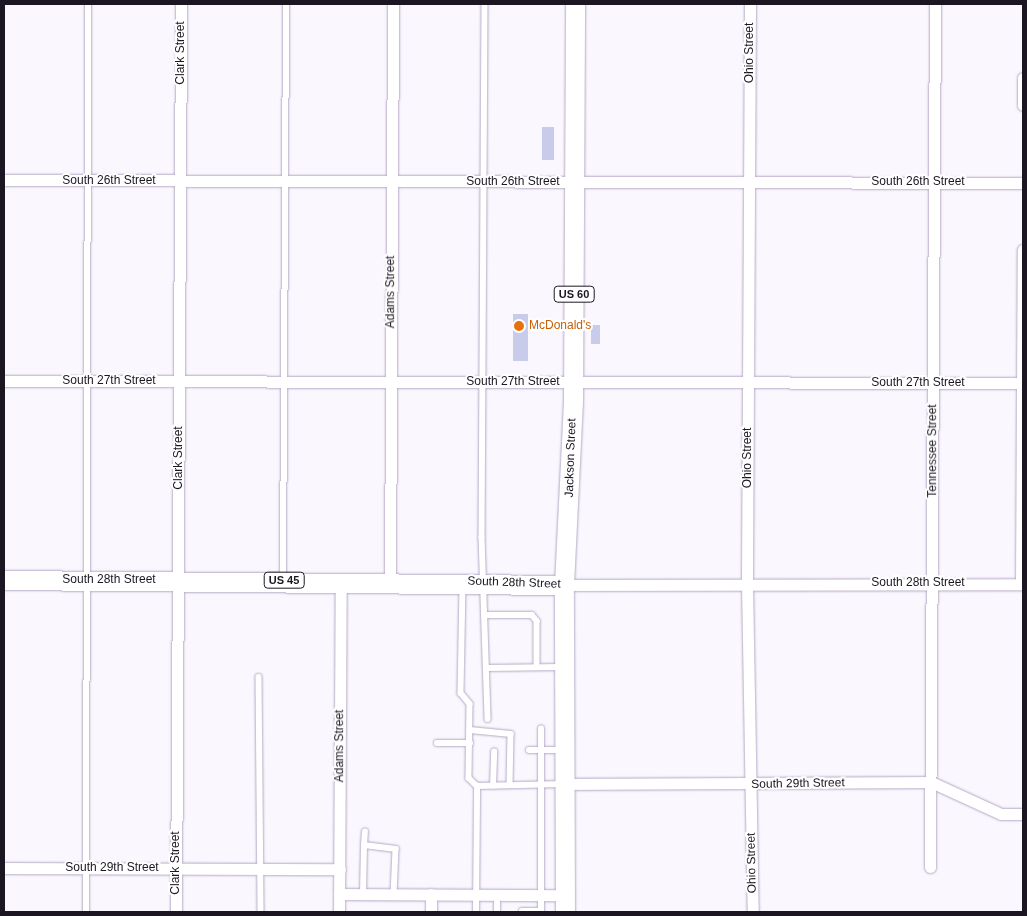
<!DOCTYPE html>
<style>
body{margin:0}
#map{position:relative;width:1027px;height:916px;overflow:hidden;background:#faf7fe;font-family:Arial,sans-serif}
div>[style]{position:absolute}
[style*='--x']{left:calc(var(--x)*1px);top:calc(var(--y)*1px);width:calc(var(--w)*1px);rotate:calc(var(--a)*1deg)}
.building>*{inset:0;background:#c8ccea}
.roads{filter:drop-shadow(0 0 1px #b5a9c5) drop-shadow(0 0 1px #b5a9c5)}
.service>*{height:5.5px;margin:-2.75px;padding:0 2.75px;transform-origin:2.75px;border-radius:2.75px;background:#fff}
.minor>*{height:11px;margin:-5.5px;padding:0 5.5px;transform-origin:5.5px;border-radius:5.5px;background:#fff}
.primary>*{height:19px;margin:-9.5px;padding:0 9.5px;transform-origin:9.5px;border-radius:9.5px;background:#fff}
.dots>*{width:14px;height:14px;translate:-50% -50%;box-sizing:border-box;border:2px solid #fff;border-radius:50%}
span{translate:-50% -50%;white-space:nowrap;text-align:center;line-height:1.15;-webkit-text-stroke:4px #fff;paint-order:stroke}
.shield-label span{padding:1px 4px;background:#fff;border:1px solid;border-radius:4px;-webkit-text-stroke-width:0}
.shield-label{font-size:11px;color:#1b1621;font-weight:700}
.street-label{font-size:12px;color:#1b1621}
.food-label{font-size:12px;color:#c56008}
.left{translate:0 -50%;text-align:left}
.frame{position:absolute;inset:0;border:5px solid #1b1621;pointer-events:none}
</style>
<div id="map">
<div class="building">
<i style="clip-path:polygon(542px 127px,554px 127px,554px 160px,542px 160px)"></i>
<i style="clip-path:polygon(513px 314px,528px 314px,528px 361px,513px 361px)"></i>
<i style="clip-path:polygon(591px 325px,600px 325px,600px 344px,591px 344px)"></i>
</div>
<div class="roads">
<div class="service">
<i style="--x:485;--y:4;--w:533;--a:90.32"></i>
<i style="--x:482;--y:537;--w:182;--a:88.1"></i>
<i style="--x:283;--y:579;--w:575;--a:-89.7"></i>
<i style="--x:463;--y:587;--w:106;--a:91.1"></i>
<i style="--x:461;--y:693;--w:14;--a:51"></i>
<i style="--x:470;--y:704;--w:74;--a:90.8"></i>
<i style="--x:469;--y:778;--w:11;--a:45"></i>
<i style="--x:484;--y:615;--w:48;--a:0"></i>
<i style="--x:532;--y:615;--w:8;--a:50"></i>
<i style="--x:537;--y:621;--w:46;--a:90"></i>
<i style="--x:488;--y:668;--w:73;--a:-0.8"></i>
<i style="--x:259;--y:677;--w:235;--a:89.5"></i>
<i style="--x:470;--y:730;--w:41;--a:5.6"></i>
<i style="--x:511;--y:734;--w:51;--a:91.1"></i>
<i style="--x:437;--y:743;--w:33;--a:0"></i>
<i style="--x:529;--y:750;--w:32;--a:0"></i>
<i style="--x:493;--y:786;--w:34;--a:-88"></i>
<i style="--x:364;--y:845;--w:13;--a:-86"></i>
<i style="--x:363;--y:894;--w:49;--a:-88.8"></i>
<i style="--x:364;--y:845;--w:32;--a:7"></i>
<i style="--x:396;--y:849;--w:45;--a:92.5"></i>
<i style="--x:522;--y:911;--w:19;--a:0"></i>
<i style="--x:86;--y:912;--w:908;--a:-89.87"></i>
<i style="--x:476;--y:912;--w:126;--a:-89.5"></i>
<i style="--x:477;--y:786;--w:86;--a:-1.3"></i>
<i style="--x:497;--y:912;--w:17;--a:-90"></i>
<i style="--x:541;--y:912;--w:183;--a:-90"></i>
</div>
<div class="minor">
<i style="--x:750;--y:4;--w:579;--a:90.3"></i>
<i style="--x:747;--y:583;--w:329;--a:89"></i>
<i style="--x:1023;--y:78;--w:27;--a:90"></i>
<i style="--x:4;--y:180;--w:1019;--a:0.17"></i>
<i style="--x:4;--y:381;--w:1019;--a:0.11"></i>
<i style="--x:390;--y:581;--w:577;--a:-89.7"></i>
<i style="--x:1021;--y:584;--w:334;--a:-89.7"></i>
<i style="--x:564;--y:585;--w:459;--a:-0.1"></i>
<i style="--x:565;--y:784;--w:366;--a:-0.3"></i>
<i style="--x:931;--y:782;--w:77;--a:24.6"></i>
<i style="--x:1001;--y:814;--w:22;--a:0"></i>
<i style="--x:930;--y:867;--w:863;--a:-89.67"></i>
<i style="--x:4;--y:868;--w:336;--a:0.2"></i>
<i style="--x:339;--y:894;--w:226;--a:0.3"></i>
<i style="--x:176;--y:912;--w:908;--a:-89.68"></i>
<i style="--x:339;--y:912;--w:332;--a:-89.7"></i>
<i style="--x:431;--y:912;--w:18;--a:-90"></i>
</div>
<div class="primary">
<i style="--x:4;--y:580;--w:560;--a:0.51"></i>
<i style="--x:565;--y:912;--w:327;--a:-90.2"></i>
<i style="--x:564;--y:585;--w:183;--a:-87.2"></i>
<i style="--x:573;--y:402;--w:398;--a:-89.7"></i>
</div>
</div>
<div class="dots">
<i style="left:519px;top:326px;background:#e8710a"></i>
</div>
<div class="shield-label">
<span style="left:574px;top:294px">US 60</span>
<span style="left:284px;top:580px">US 45</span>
</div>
<div class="street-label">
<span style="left:181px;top:53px;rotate:-90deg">Clark Street</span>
<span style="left:750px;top:53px;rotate:-90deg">Ohio Street</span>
<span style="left:109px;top:181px">South 26th Street</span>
<span style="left:513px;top:182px">South 26th Street</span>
<span style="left:918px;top:182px">South 26th Street</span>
<span style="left:391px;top:292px;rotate:-90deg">Adams Street</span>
<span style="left:109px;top:381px">South 27th Street</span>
<span style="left:513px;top:382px">South 27th Street</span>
<span style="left:918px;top:383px">South 27th Street</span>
<span style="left:933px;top:451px;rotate:-90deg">Tennessee Street</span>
<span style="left:179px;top:458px;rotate:-90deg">Clark Street</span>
<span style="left:571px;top:458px;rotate:-88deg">Jackson Street</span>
<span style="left:748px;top:458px;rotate:-90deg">Ohio Street</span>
<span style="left:109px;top:580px">South 28th Street</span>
<span style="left:514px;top:583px;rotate:2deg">South 28th Street</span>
<span style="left:918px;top:583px">South 28th Street</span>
<span style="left:340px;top:746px;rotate:-90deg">Adams Street</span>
<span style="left:798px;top:784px;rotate:-1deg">South 29th Street</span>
<span style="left:176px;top:863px;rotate:-90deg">Clark Street</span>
<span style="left:752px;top:863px;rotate:-91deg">Ohio Street</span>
<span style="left:112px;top:868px">South 29th Street</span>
</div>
<div class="food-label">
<span class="left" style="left:529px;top:326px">McDonald's</span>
</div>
<div class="frame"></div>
</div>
